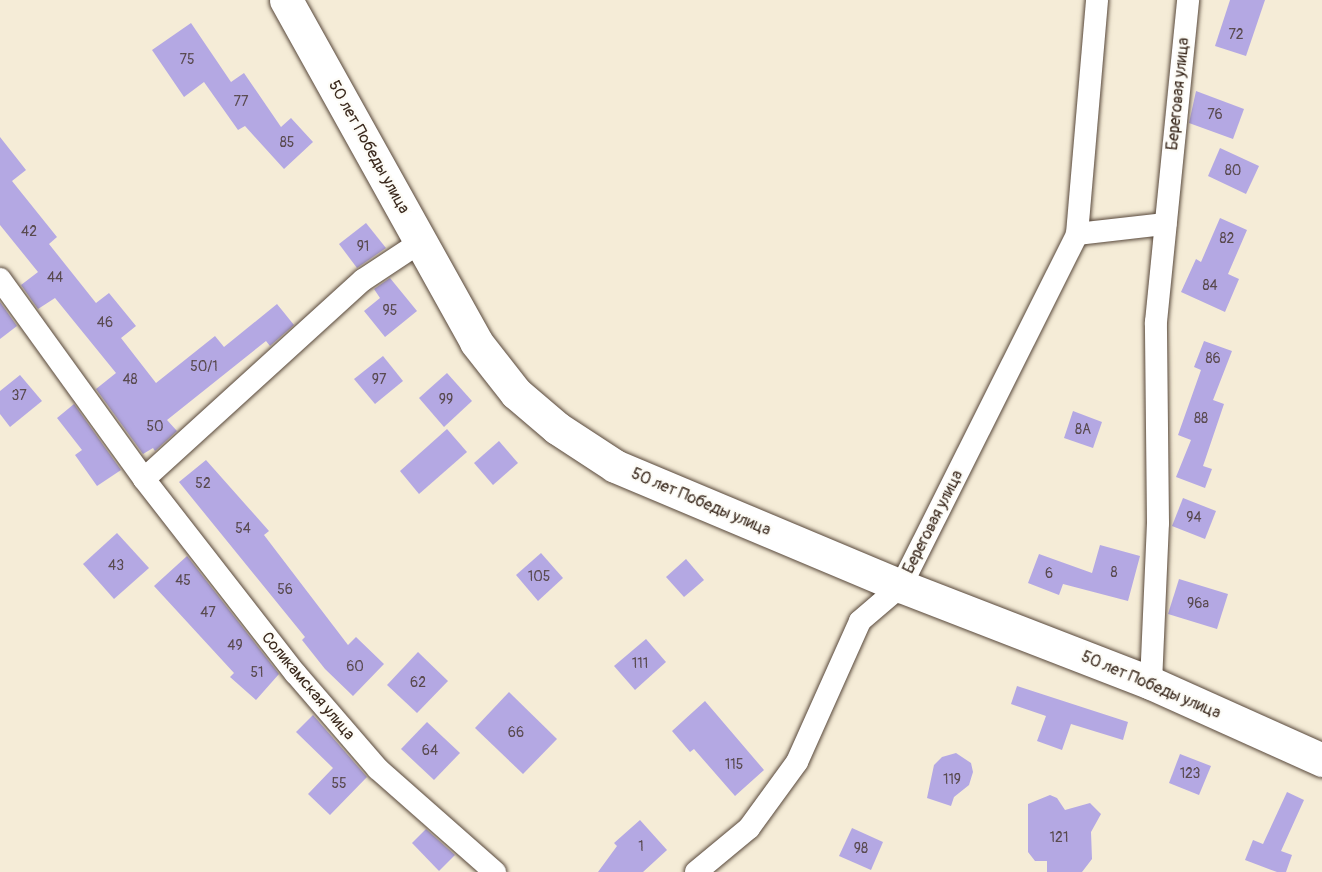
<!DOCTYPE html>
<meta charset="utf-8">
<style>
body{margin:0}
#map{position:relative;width:1322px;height:872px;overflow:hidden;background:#f5ecd7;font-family:Pangolin,sans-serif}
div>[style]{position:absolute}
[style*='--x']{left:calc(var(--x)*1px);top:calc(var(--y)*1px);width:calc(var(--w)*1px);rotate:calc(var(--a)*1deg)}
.building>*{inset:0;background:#b4a8e3}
.roads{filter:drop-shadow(0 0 2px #57473a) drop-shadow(0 0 2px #57473a)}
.minor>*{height:22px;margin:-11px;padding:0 11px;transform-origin:11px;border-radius:11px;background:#fff}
.secondary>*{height:33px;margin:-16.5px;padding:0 16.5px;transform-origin:16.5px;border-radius:16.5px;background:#fff}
span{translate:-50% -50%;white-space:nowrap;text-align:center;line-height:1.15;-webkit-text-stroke:4.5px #fdfcf7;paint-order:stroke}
.number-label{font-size:14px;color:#594a4f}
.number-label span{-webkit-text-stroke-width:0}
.street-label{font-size:16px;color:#3b2a1e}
</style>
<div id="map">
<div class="building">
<i style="clip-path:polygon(1230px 0,1265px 0,1246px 56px,1215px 46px)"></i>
<i style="clip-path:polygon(191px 23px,231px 82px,244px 73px,281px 127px,291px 118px,313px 142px,284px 169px,245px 126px,238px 130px,204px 82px,184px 97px,152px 50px)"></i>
<i style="clip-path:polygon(1196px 91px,1244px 109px,1233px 139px,1189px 123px)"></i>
<i style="clip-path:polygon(0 137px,26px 170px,12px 181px,57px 237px,49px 244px,96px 303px,109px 293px,136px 326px,121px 338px,156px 383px,215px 336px,224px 347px,277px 304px,294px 325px,270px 346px,266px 341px,167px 420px,177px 431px,155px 451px,153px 448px,143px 454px,96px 389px,116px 373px,55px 298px,38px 309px,21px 285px,38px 272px,0 225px)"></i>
<i style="clip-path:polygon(1220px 148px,1259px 166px,1246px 194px,1208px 176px)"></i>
<i style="clip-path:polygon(1220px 218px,1247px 230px,1228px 274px,1239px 279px,1225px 312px,1181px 292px,1196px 259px,1201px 262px)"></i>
<i style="clip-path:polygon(366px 223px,386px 248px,357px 268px,339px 244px)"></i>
<i style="clip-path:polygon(390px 278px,417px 311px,385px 337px,364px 311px,380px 298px,374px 289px)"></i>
<i style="clip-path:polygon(0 302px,17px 326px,0 339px)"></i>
<i style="clip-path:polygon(1204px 341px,1232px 351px,1213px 400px,1224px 404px,1203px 466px,1212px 469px,1205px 488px,1176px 477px,1191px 440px,1178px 435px,1201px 370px,1194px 367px)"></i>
<i style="clip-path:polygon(383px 356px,403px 381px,375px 404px,354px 379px)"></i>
<i style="clip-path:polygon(447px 373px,472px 401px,444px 427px,419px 398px)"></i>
<i style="clip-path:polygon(20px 375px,42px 401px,10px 427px,0 414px,0 391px)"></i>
<i style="clip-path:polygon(74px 404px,121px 470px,97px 486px,75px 455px,82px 450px,57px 418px)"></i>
<i style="clip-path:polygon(1073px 411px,1102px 422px,1093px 448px,1064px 438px)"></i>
<i style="clip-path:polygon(447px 429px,467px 452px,419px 494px,400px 471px)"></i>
<i style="clip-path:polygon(499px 441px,518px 463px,493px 485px,474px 463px)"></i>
<i style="clip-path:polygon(206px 460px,269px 531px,264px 535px,348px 645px,356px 637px,384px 664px,353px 696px,325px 669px,302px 640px,305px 637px,179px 482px)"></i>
<i style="clip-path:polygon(1183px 498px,1216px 511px,1205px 539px,1172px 526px)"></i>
<i style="clip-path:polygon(117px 533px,149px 568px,114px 599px,83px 564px)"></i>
<i style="clip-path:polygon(1100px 545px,1140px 556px,1128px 601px,1063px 584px,1059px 595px,1028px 583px,1039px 554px,1092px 573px)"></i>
<i style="clip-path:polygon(541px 553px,563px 578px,538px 601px,516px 575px)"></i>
<i style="clip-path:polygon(187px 556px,279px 674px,256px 700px,230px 677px,234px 673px,154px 586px)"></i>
<i style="clip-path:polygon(686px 559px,704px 580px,684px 597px,666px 577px)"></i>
<i style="clip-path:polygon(1179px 579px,1228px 594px,1217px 629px,1168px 614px)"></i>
<i style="clip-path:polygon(646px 639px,666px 662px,635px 690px,614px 666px)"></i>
<i style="clip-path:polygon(418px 652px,448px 681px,417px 713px,387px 685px)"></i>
<i style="clip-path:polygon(1017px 686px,1128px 722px,1123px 740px,1071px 724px,1062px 750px,1037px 741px,1046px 716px,1011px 704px)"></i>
<i style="clip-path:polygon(509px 692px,557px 739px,523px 774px,475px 728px)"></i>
<i style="clip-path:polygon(705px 701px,764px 770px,735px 796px,694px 749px,690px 752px,672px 731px)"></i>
<i style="clip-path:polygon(313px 715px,367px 777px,330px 815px,308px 794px,333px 768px,296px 732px)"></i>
<i style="clip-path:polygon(427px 722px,460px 753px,434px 780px,401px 749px)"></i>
<i style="clip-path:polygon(956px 753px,971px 763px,973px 772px,969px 785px,954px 797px,951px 806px,927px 798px,934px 765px,942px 757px)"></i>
<i style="clip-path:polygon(1180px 754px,1211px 766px,1199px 795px,1169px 783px)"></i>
<i style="clip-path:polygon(1287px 792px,1304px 800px,1281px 851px,1292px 855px,1286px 872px,1277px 872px,1245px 860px,1253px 840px,1263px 844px)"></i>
<i style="clip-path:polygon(1050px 795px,1057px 798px,1065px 810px,1090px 803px,1101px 814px,1091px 832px,1092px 859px,1082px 872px,1047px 872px,1047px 861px,1035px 861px,1028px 852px,1028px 804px)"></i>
<i style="clip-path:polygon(640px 820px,667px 850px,643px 872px,598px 872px,617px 846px,614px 843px)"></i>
<i style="clip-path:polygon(852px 828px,883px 842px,871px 870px,839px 856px)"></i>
<i style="clip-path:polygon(426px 829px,455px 855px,439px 871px,412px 843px)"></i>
</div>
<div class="roads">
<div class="minor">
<i style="--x:1077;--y:234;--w:235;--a:-85.1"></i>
<i style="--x:0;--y:279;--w:246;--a:54.2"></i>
<i style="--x:144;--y:479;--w:247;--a:52.1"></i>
<i style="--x:296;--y:674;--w:125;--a:49.2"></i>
<i style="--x:378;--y:769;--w:156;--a:41.4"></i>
<i style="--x:144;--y:479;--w:296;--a:-42.3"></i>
<i style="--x:363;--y:280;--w:71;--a:-33.5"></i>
<i style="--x:1151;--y:683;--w:160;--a:-87.5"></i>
<i style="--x:1158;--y:523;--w:201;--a:-90.6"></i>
<i style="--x:1156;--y:322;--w:324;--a:-84.3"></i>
<i style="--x:696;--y:872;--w:69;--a:-39.7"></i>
<i style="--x:749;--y:828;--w:82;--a:-54"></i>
<i style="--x:797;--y:762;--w:154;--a:-65.9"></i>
<i style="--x:860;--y:621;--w:54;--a:-40.5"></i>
<i style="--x:901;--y:586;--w:394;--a:-63.4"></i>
<i style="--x:1077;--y:234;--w:89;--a:-6.5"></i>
</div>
<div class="secondary">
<i style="--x:286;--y:0;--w:391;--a:60.9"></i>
<i style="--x:476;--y:342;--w:65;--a:51.9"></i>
<i style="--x:516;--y:393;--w:54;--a:40.5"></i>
<i style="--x:557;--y:428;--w:69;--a:33.2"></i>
<i style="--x:615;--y:466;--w:310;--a:22.8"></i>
<i style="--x:901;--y:586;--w:268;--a:21.2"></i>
<i style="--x:1151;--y:683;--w:188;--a:24.2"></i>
</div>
</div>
<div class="number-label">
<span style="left:1236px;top:35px">72</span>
<span style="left:187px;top:60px">75</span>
<span style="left:241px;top:102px">77</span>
<span style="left:1215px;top:115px">76</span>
<span style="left:287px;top:143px">85</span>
<span style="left:1233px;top:171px">80</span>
<span style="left:29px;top:232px">42</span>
<span style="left:1227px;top:239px">82</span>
<span style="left:363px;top:247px">91</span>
<span style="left:55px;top:278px">44</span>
<span style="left:1210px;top:286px">84</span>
<span style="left:390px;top:311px">95</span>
<span style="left:105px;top:323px">46</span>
<span style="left:1213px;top:359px">86</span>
<span style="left:204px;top:367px">50/1</span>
<span style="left:130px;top:380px">48</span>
<span style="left:379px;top:380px">97</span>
<span style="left:19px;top:396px">37</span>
<span style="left:446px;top:400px">99</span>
<span style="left:1201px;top:419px">88</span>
<span style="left:155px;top:427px">50</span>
<span style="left:1083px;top:430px">8А</span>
<span style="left:203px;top:484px">52</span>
<span style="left:1194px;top:518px">94</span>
<span style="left:243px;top:529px">54</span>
<span style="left:116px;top:566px">43</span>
<span style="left:1114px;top:573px">8</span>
<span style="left:1049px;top:574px">6</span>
<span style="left:539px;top:577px">105</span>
<span style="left:183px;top:581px">45</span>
<span style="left:285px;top:590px">56</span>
<span style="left:1198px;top:604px">96а</span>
<span style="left:208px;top:613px">47</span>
<span style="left:235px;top:646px">49</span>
<span style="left:640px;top:664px">111</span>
<span style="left:355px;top:667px">60</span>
<span style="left:257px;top:673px">51</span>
<span style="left:418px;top:683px">62</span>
<span style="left:516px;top:733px">66</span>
<span style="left:430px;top:751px">64</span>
<span style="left:734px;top:765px">115</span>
<span style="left:1190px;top:774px">123</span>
<span style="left:952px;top:780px">119</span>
<span style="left:339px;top:784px">55</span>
<span style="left:1059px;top:838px">121</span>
<span style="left:641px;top:847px">1</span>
<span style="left:861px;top:849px">98</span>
</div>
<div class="street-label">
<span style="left:1178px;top:94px;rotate:-84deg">Береговая улица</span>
<span style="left:369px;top:147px;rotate:61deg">50 лет Победы улица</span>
<span style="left:701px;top:502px;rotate:23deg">50 лет Победы улица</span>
<span style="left:933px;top:522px;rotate:-63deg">Береговая улица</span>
<span style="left:1151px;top:685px;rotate:23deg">50 лет Победы улица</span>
<span style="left:308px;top:686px;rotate:50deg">Соликамская улица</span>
</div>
</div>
